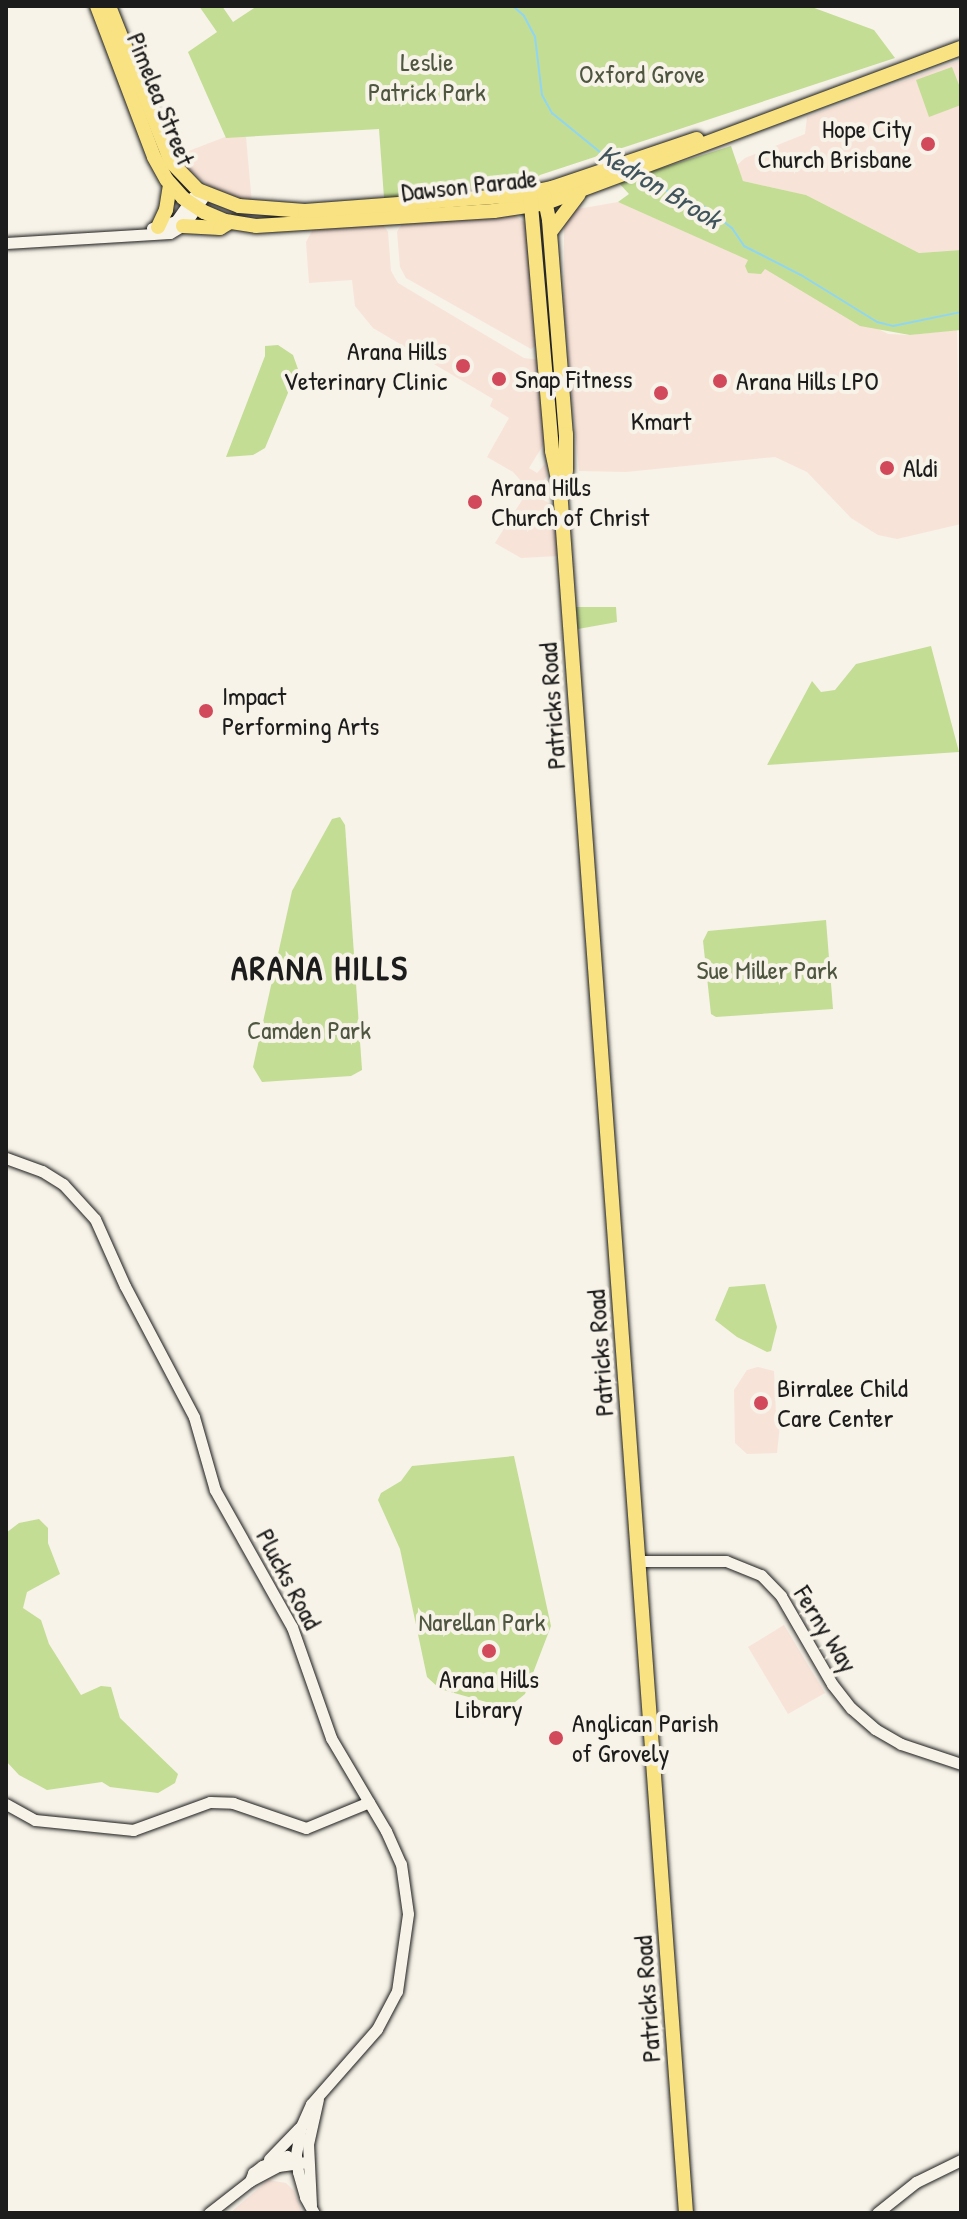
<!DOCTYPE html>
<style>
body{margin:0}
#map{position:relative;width:967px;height:2219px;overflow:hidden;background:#f7f3e8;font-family:"Patrick Hand",sans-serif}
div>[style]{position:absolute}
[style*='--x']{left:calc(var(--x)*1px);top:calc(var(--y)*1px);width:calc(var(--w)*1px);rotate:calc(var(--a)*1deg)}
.built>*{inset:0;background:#f8e3d8}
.green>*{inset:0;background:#c3dd94}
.stream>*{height:2px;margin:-1px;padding:0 1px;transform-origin:1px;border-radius:1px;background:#90d6f2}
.roads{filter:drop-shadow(0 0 2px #1c1c1c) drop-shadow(0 0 2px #1c1c1c)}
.minor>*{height:11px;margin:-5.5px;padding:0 5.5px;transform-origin:5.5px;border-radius:5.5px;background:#f7f3e8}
.major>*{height:14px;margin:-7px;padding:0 7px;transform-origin:7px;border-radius:7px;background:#f8e281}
.dots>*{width:22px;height:22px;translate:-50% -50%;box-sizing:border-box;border:4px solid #f7f3e8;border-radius:50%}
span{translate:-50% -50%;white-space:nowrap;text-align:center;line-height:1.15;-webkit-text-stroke:8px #f7f3e8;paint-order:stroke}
.park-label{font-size:26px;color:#4e5640}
.street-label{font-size:26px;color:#1c1c1c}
.poi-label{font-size:26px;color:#1c1c1c}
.right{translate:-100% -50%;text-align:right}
.left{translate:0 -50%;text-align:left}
.water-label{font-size:28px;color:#3f545c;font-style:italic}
.district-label{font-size:34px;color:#1c1c1c;font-weight:700;letter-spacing:2px}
.frame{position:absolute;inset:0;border:8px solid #1c1c1c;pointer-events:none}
</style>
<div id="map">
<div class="built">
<i style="clip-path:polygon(961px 60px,961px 250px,919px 253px,806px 195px,743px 181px,736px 166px,745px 158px,805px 134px,807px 117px)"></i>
<i style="clip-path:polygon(225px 137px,246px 137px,252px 204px,209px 186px,173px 157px)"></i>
<i style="clip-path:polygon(618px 202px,749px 260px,888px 334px,910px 335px,957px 330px,961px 524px,897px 539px,878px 535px,851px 518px,807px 472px,775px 457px,626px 472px,579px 471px,564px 308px,564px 226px,572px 210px)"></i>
<i style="clip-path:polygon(514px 215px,527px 224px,538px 344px,531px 349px,406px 278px,400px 267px,397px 232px,403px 222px)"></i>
<i style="clip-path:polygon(382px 223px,388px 232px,391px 271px,398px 283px,524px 358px,540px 360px,545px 442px,529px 468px,537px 473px,545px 464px,547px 476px,542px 483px,523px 483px,513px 472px,487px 457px,509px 418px,490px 406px,493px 399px,373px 328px,355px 306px,352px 280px,309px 283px,306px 242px,313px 229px)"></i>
<i style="clip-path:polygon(540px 498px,554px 506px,558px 556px,521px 558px,495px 543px,522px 500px)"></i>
<i style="clip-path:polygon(758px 1367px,774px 1371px,776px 1414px,781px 1415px,777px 1453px,747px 1454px,735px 1443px,734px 1390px,747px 1370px)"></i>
<i style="clip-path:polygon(784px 1625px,825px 1693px,788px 1714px,748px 1647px)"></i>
<i style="clip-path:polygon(268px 2180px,286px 2183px,294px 2191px,302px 2213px,230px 2213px)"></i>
</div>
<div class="green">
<i style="clip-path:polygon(199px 6px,222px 6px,233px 22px,257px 6px,809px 6px,874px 30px,895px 58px,540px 175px,531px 182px,503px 190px,384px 198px,379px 129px,226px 138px,188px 52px,217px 32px)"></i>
<i style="clip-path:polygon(952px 67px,961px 90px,961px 105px,929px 117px,916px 80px)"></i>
<i style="clip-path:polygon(731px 146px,743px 181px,806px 195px,919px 253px,961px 250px,961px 330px,910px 335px,860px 326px,765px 269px,761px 274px,748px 273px,745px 266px,748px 260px,618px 202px,629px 194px,618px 182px)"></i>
<i style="clip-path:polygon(265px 346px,278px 345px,293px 355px,298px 369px,265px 448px,253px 455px,226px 457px,265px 356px)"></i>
<i style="clip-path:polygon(576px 607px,616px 607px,617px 622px,578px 629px)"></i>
<i style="clip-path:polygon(931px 646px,959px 752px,767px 765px,812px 681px,821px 692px,835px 690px,856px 664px)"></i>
<i style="clip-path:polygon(340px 817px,345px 825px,362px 1070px,351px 1076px,262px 1082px,253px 1067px,292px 891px,332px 819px)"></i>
<i style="clip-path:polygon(826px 920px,833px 1009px,716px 1017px,711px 1014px,703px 941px,708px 931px)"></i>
<i style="clip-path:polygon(765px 1284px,777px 1327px,771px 1351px,767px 1352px,737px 1337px,715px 1320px,729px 1287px)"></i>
<i style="clip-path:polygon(514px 1456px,551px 1626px,525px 1694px,514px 1703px,497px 1705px,440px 1689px,427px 1677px,400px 1549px,378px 1500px,381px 1493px,401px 1481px,412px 1466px)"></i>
<i style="clip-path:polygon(39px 1519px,48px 1528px,48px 1543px,60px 1574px,27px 1592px,23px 1608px,41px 1620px,49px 1644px,81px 1695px,101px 1686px,111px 1687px,120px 1718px,178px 1774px,175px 1783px,158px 1793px,110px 1787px,102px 1782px,47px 1790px,19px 1775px,6px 1761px,6px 1533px,19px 1523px)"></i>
</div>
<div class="stream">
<i style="--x:513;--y:6;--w:15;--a:42"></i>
<i style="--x:524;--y:16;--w:24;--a:62"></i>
<i style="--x:535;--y:37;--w:58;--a:83.1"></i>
<i style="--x:542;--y:95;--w:21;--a:61"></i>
<i style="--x:552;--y:113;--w:76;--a:39.1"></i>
<i style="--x:633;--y:176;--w:78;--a:23.3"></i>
<i style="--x:705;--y:207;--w:34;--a:38"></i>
<i style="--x:732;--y:228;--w:22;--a:56"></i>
<i style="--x:744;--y:246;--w:64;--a:27"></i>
<i style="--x:801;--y:275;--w:89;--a:31.7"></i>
<i style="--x:877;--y:322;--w:16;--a:14"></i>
<i style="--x:893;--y:326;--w:69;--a:-11.6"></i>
</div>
<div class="roads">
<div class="minor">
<i style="--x:152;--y:228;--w:25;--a:-16"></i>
<i style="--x:176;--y:221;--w:29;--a:-55"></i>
<i style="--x:6;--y:243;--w:164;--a:-3.5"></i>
<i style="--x:170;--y:233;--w:17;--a:-31"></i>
<i style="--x:185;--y:224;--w:36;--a:-56"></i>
<i style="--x:6;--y:1158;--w:38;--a:20"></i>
<i style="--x:42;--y:1171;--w:25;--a:32"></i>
<i style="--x:63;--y:1184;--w:47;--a:47.6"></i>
<i style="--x:95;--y:1219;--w:73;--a:65.9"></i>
<i style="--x:125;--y:1286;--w:148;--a:62.2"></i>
<i style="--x:194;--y:1417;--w:76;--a:74"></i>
<i style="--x:215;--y:1490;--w:157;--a:60.7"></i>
<i style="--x:292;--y:1627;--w:118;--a:70.6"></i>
<i style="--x:331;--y:1738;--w:108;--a:59.4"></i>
<i style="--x:386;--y:1831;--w:36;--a:66"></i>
<i style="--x:401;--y:1864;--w:50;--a:82"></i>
<i style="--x:408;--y:1914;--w:78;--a:98.1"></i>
<i style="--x:397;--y:1991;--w:43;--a:117.8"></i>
<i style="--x:377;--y:2029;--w:100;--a:131.3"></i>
<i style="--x:311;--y:2104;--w:24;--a:114"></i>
<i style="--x:301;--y:2126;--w:29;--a:100"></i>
<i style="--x:296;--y:2155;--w:17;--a:83"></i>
<i style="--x:298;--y:2172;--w:26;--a:74"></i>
<i style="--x:305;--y:2197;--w:18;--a:61"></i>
<i style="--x:639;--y:1561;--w:87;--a:0"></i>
<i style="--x:726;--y:1561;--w:38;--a:22"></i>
<i style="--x:761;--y:1575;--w:29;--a:46"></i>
<i style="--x:781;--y:1596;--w:102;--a:59.9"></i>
<i style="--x:832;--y:1684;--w:31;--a:52"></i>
<i style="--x:851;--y:1708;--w:32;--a:41"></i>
<i style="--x:875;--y:1729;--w:30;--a:30"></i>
<i style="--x:901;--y:1744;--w:63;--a:18.4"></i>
<i style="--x:6;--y:1804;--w:33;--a:29"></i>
<i style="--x:35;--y:1820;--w:99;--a:5.8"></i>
<i style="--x:133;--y:1830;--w:82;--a:-20"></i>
<i style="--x:210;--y:1802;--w:23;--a:2"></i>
<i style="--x:233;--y:1803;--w:77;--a:18.9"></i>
<i style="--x:306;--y:1828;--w:68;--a:-22.4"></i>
<i style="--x:269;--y:2159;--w:43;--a:-45.9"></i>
<i style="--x:250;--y:2181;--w:9;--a:-69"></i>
<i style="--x:253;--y:2173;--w:11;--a:-38"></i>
<i style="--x:262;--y:2166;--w:27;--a:-22"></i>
<i style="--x:311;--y:2205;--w:61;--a:-92.8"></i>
<i style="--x:308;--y:2144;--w:46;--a:-77.5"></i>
<i style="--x:209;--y:2213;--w:52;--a:-38"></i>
<i style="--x:250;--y:2181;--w:32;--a:-28"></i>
<i style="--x:278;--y:2166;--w:29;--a:-8"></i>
<i style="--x:877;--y:2213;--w:50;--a:-38.5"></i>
<i style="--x:916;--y:2182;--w:50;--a:-26.1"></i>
</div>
<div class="major">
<i style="--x:97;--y:6;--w:161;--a:69.3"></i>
<i style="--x:154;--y:157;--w:26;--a:61"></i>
<i style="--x:167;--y:180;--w:24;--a:48"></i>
<i style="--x:183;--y:198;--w:25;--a:34"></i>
<i style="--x:204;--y:212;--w:23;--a:23"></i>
<i style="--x:225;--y:221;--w:31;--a:9"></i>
<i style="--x:256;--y:226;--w:238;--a:-3.6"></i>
<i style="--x:494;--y:211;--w:53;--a:-8.7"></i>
<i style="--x:546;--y:203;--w:443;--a:-20.5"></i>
<i style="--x:109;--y:6;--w:168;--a:68.3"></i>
<i style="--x:171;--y:162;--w:39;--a:46"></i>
<i style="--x:198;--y:190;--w:44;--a:21.3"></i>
<i style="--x:239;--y:206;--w:66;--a:4.3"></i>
<i style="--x:305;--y:211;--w:214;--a:-4.3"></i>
<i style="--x:518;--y:195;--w:35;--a:-12"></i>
<i style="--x:552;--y:188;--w:153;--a:-18.7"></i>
<i style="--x:530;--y:193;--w:259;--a:85.1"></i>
<i style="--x:552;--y:451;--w:39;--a:78"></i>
<i style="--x:560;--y:489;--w:1729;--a:85.82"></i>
<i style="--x:544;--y:196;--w:25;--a:78"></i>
<i style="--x:549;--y:220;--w:215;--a:85.5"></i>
<i style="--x:566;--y:434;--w:36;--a:90"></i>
<i style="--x:566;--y:470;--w:19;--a:108"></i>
<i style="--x:183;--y:226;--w:37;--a:3"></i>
<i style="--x:220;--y:228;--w:12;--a:-31"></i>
<i style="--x:158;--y:227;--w:19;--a:-65"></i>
<i style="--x:166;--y:210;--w:26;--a:-81"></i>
<i style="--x:551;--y:231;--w:46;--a:-52.9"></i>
</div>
</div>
<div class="dots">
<i style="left:928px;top:144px;background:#d1495b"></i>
<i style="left:463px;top:366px;background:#d1495b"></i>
<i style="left:499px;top:379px;background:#d1495b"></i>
<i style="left:720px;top:381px;background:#d1495b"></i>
<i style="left:661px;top:393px;background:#d1495b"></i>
<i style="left:887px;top:468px;background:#d1495b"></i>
<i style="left:475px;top:502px;background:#d1495b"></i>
<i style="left:206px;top:711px;background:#d1495b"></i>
<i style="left:761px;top:1403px;background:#d1495b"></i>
<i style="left:489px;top:1651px;background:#d1495b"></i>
<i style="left:556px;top:1738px;background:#d1495b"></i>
</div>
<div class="park-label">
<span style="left:427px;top:77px">Leslie<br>Patrick Park</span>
<span style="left:642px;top:74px">Oxford Grove</span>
<span style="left:767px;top:970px">Sue Miller Park</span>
<span style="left:309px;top:1030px">Camden Park</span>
<span style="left:482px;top:1622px">Narellan Park</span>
</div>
<div class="street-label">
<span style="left:161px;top:99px;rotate:68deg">Pimelea Street</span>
<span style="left:469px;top:185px;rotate:-6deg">Dawson Parade</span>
<span style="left:552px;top:706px;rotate:-94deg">Patricks Road</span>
<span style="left:600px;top:1353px;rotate:-94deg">Patricks Road</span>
<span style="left:289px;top:1579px;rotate:62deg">Plucks Road</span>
<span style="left:826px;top:1629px;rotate:58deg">Ferny Way</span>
<span style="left:647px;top:1999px;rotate:-94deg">Patricks Road</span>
</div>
<div class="poi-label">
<span class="right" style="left:912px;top:144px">Hope City<br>Church Brisbane</span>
<span class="right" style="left:447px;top:366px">Arana Hills<br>Veterinary Clinic</span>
<span class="left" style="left:515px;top:379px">Snap Fitness</span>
<span class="left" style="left:736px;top:381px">Arana Hills LPO</span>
<span style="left:661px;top:421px">Kmart</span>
<span class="left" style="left:903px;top:468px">Aldi</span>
<span class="left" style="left:491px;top:502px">Arana Hills<br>Church of Christ</span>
<span class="left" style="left:222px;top:711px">Impact<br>Performing Arts</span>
<span class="left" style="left:777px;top:1403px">Birralee Child<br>Care Center</span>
<span style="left:489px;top:1694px">Arana Hills<br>Library</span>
<span class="left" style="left:572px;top:1738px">Anglican Parish<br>of Grovely</span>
</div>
<div class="water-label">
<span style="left:660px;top:186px;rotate:31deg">Kedron Brook</span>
</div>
<div class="district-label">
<span style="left:320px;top:969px">ARANA HILLS</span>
</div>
<div class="frame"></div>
</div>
